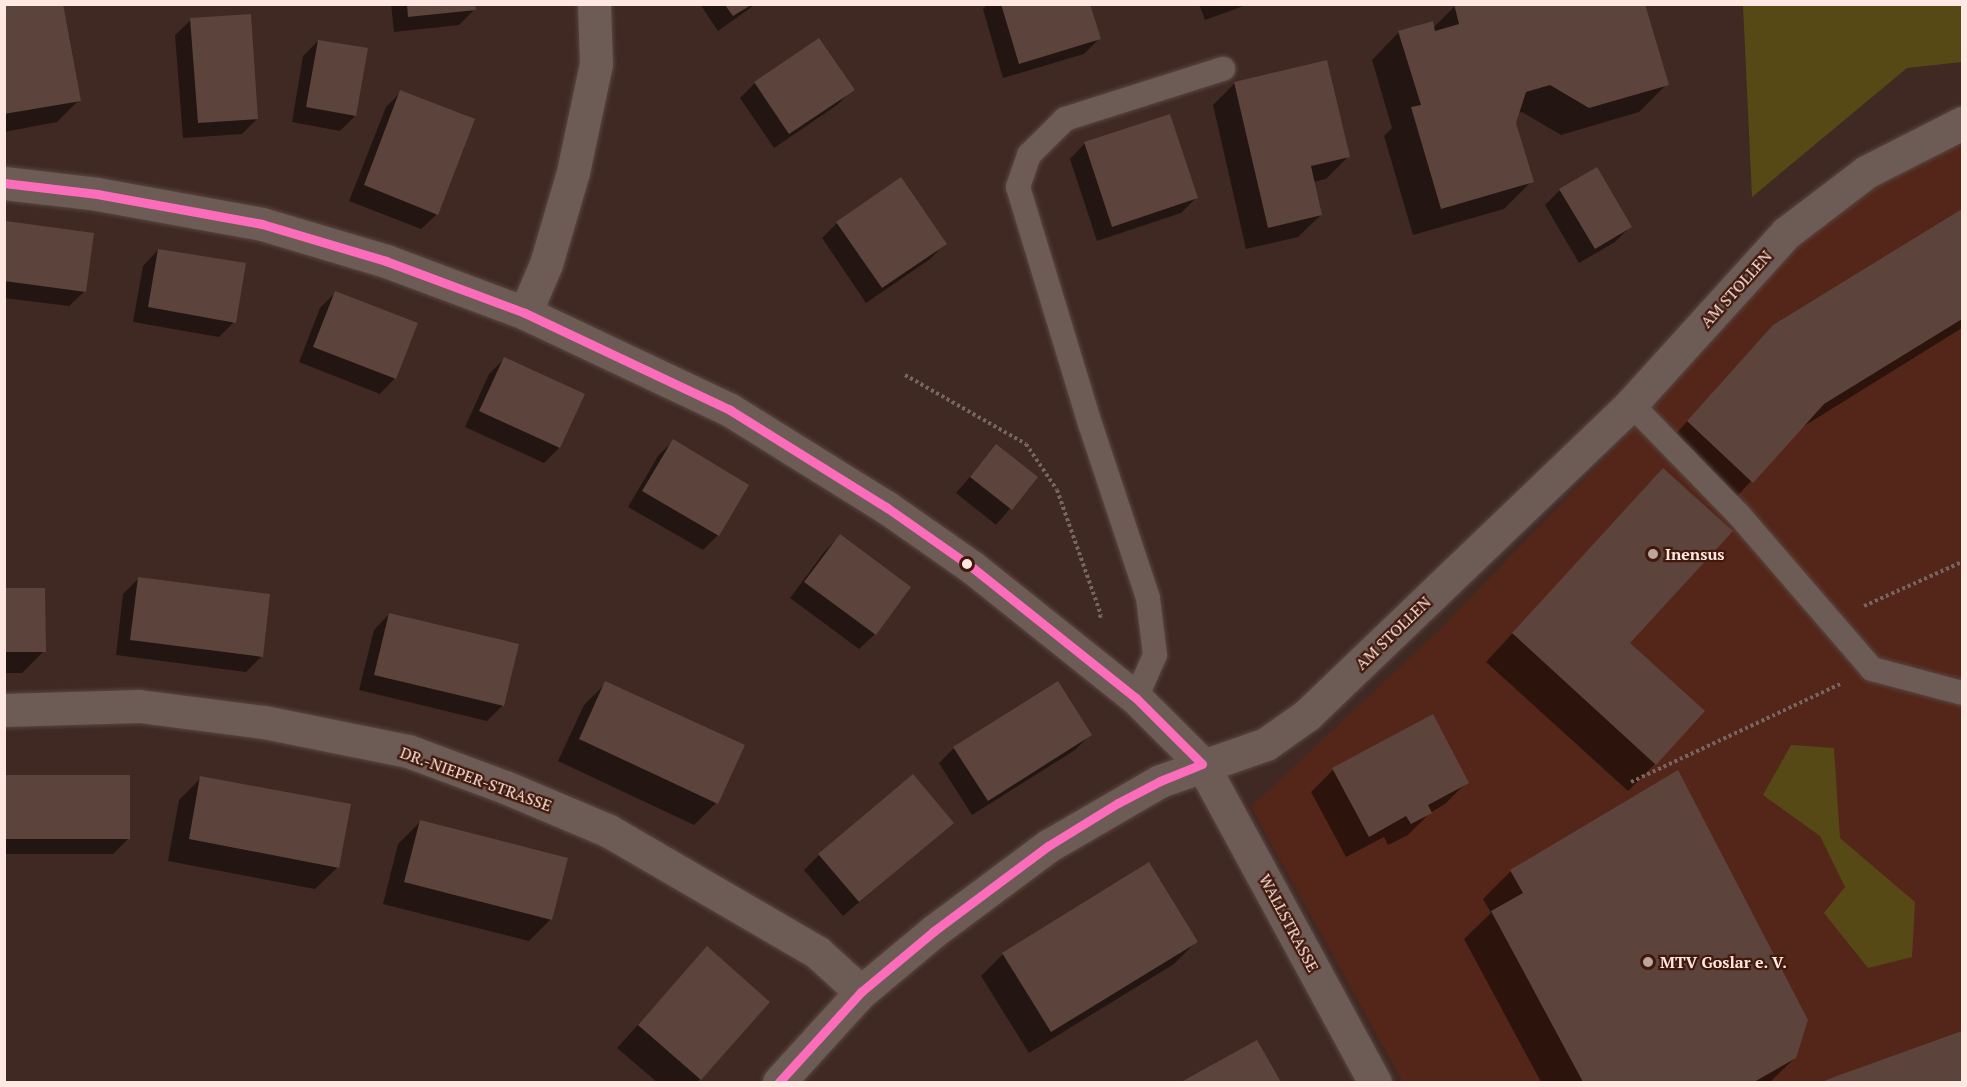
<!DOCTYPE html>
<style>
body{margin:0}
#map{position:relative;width:1967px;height:1087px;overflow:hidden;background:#402923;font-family:"PT Serif",serif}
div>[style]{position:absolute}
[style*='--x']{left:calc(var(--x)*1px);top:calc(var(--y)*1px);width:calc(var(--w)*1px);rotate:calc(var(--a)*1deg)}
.built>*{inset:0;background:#542619}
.green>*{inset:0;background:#564916}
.shadow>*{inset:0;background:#0007}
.building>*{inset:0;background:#5c433b}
.path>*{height:4px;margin-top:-2px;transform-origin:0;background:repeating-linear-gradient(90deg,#766561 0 3px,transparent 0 6px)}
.roads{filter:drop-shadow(0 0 2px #594641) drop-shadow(0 0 2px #594641)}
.service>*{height:24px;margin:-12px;padding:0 12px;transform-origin:12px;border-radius:12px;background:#6d5b55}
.minor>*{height:33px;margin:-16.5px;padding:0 16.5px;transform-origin:16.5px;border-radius:16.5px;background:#6d5b55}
.bus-1>*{height:9px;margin:-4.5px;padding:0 4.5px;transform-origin:4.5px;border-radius:4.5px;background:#fb6dba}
.dots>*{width:16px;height:16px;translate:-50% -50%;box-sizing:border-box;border:3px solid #41180c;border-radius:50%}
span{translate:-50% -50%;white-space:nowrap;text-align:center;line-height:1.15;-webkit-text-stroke:4.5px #41180c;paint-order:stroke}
.street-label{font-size:16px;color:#ffe8e1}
.poi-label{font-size:16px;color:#ffe8e1;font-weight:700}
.left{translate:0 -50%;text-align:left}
.frame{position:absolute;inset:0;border:6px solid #ffe8e1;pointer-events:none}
</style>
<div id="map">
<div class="built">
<i style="clip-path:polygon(1962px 130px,1962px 1082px,1403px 1082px,1251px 807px,1443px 627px,1660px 400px,1806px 232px)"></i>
</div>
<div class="green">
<i style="clip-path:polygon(1743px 5px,1962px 5px,1962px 62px,1907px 68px,1752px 197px)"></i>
<i style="clip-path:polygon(1791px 745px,1834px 748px,1840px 838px,1915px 902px,1912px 957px,1868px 968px,1824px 913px,1845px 887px,1820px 836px,1763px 795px)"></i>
</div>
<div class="shadow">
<i style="clip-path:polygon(4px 4px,79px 100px,57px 122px,4px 132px)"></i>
<i style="clip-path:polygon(391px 4px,474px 4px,474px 10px,459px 25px,394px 32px)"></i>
<i style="clip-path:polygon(700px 4px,756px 4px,718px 31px)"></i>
<i style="clip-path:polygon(988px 4px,1088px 4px,1099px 39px,1084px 54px,1003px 78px,983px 9px)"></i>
<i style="clip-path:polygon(1199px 4px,1249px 4px,1205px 20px)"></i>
<i style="clip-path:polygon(1455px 6px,1667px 84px,1639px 112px,1561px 135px,1522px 112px,1518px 113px,1514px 123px,1532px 181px,1504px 209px,1413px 235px,1384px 136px,1392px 128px,1372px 60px,1399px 32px,1433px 28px)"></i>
<i style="clip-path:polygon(191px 20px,257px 119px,242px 134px,183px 138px,175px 35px)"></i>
<i style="clip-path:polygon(318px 41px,355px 116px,340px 131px,292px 122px,303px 56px)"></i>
<i style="clip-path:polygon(755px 83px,853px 89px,837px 105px,774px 148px,740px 98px)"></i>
<i style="clip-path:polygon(1235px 83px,1348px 157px,1326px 179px,1313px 182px,1321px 215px,1298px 237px,1246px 249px,1213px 105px)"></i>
<i style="clip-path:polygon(401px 92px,437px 214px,421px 229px,349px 201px,386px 107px)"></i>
<i style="clip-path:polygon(1085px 143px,1196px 198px,1181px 213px,1097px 241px,1070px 159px)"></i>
<i style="clip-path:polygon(1560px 190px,1630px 227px,1615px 242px,1579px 263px,1545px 205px)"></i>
<i style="clip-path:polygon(1962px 211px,1962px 328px,1801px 428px,1724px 510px,1661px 450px,1774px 326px)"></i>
<i style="clip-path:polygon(6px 223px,85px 291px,69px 306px,4px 298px)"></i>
<i style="clip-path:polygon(837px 223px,945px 244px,930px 259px,866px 303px,822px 238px)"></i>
<i style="clip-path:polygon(158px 250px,234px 322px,219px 337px,133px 322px,143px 266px)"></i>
<i style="clip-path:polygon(335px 293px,395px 378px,380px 394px,299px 362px,320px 308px)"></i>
<i style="clip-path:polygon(504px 359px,559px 448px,544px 463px,465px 427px,489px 374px)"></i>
<i style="clip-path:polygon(673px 441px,718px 535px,703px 550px,628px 507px,658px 456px)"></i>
<i style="clip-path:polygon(996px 446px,1036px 478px,996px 525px,956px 493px)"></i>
<i style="clip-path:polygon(1663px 470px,1628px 644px,1655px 764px,1628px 791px,1486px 662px)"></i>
<i style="clip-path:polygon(840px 536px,909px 588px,875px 634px,859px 649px,790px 598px,825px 551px)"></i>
<i style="clip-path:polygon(138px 579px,261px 657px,246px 672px,116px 655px,123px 594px)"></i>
<i style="clip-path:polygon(4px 590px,44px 651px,22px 673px,4px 673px)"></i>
<i style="clip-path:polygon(389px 614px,517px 646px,502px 706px,487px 721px,359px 690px,374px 630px)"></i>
<i style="clip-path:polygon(606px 683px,716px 803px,694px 825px,558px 761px,584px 705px)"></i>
<i style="clip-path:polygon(1433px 716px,1467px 782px,1445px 804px,1430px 813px,1408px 835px,1388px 845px,1384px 837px,1346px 857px,1311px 792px,1333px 770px)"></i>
<i style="clip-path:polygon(1090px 735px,1075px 750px,972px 815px,939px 763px,954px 748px)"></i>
<i style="clip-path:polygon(1677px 772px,1795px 1058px,1770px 1082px,1541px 1082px,1464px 939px,1491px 913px,1483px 899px,1511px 871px)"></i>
<i style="clip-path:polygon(4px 776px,129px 838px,113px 854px,4px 854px)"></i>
<i style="clip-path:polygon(201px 778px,338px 867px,315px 889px,168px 861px,179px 800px)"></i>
<i style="clip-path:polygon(420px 822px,551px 919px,529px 941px,383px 904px,398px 844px)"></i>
<i style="clip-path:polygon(952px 823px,843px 916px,804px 870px,819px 855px)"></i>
<i style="clip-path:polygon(1196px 942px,1174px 964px,1029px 1053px,981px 976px,1003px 954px)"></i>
<i style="clip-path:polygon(707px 948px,700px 1079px,697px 1082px,657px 1082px,617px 1048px)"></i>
<i style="clip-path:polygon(1962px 1032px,1962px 1082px,1826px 1082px,1835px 1078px)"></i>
<i style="clip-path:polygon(1256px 1042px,1279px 1082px,1184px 1082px)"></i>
</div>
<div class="building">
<i style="clip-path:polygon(4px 4px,63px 4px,81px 101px,4px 114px)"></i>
<i style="clip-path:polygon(407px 4px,475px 4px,476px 10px,408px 17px)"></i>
<i style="clip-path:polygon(1001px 4px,1090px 4px,1101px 39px,1019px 64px)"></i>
<i style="clip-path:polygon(1454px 4px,1645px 4px,1669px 85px,1589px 108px,1550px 85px,1526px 92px,1516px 123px,1534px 182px,1441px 209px,1411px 107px,1421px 105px,1398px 31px,1433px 21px,1435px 31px,1459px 24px)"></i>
<i style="clip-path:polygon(725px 5px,751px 5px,733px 16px)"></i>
<i style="clip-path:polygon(251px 14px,258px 119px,198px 123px,190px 18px)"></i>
<i style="clip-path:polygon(819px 38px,855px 90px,789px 134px,754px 82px)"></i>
<i style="clip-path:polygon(318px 40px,368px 48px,356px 116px,306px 107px)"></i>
<i style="clip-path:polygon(1327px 60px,1350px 157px,1311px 166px,1322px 215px,1268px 228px,1234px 82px)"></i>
<i style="clip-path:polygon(400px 90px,475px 119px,438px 215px,364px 185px)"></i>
<i style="clip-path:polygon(1170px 114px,1198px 198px,1112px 227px,1084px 142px)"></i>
<i style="clip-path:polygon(1597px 167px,1632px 227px,1595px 249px,1559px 189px)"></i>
<i style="clip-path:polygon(901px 177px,947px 244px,882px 288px,836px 222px)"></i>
<i style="clip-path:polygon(1962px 209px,1962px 319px,1824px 404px,1753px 483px,1687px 421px,1773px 325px)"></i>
<i style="clip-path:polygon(6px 221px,94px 233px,86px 292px,4px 281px)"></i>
<i style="clip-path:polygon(158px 249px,246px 263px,236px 323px,148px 307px)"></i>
<i style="clip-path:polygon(335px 291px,418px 323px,396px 379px,313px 347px)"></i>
<i style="clip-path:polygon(504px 357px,585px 394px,560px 448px,479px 411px)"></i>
<i style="clip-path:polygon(673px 439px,749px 485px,719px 536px,642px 491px)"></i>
<i style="clip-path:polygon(996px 444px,1038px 477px,1012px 510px,970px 477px)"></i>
<i style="clip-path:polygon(1663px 468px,1733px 531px,1630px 643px,1705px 711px,1656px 765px,1512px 633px)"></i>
<i style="clip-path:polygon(840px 534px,911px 587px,876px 635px,804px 582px)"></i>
<i style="clip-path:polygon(138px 577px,270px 594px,263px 657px,130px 640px)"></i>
<i style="clip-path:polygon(4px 588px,45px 588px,46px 652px,4px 652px)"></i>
<i style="clip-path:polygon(389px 613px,519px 644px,504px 706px,374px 675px)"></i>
<i style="clip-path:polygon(605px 681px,745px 745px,718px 804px,579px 739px)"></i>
<i style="clip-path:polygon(1058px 681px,1092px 735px,988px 801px,953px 747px)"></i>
<i style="clip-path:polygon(1433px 714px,1469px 783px,1428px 805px,1432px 813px,1411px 824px,1406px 816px,1369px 837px,1332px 768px)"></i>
<i style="clip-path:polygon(1678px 770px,1808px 1020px,1796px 1058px,1754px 1082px,1583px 1082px,1491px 911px,1523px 893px,1510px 870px)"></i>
<i style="clip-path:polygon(913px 774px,954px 823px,859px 902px,818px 854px)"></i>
<i style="clip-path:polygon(4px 775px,130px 775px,130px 839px,4px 839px)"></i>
<i style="clip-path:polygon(200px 776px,351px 804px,339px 868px,189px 839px)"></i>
<i style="clip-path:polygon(420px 820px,568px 858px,552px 920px,404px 882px)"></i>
<i style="clip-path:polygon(1149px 862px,1198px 942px,1051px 1032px,1002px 953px)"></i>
<i style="clip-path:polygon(707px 946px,770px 1002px,701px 1080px,638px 1025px)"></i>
<i style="clip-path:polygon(1962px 1031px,1962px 1082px,1822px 1082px,1834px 1077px)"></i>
<i style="clip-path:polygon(1257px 1040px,1281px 1082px,1181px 1082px)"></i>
</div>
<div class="path">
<i style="--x:905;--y:375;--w:139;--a:29.7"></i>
<i style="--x:1026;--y:444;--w:55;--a:56"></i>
<i style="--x:1057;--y:490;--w:133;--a:70.6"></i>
<i style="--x:1101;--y:615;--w:4;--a:124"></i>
<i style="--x:1864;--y:606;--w:107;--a:-24.2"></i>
<i style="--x:1631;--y:782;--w:231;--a:-25.1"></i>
</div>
<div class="roads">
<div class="service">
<i style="--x:1631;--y:404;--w:155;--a:45.8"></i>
<i style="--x:1739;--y:515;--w:203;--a:49.2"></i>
<i style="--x:1872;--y:669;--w:93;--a:14.9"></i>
<i style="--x:1136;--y:698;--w:47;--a:-66.2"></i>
<i style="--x:1155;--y:655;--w:57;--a:-97"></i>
<i style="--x:1148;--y:598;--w:183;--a:-108.4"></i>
<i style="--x:1090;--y:424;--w:248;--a:-106.9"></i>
<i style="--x:1018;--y:187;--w:34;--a:-71"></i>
<i style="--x:1029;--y:155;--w:51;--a:-45"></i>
<i style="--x:1065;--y:119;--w:166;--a:-17.6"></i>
</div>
<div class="minor">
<i style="--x:4;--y:183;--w:94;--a:6.7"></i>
<i style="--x:97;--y:194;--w:168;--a:10.3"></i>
<i style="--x:262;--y:224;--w:129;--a:16.6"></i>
<i style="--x:386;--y:261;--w:148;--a:20.5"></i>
<i style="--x:525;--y:313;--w:227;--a:25.3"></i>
<i style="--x:730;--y:410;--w:184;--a:31.9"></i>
<i style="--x:886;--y:507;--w:106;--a:35"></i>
<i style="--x:973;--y:568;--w:208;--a:38.6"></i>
<i style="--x:1136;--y:698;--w:93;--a:45"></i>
<i style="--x:1202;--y:764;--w:362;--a:61.5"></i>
<i style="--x:525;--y:313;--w:53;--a:-66.8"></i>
<i style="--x:546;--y:264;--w:96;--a:-73.6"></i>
<i style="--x:573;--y:172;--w:110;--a:-78"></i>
<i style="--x:596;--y:64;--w:60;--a:-91.9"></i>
<i style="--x:4;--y:710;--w:135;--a:-1.7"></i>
<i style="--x:139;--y:706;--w:126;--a:7.3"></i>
<i style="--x:264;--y:722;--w:147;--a:11.4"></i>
<i style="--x:408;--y:751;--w:103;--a:20.4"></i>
<i style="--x:505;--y:787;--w:113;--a:22.9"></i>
<i style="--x:609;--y:831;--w:241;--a:30.2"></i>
<i style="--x:817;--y:952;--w:59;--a:42.3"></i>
<i style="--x:779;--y:1082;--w:122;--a:-47.7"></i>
<i style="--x:861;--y:992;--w:95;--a:-39.9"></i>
<i style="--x:934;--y:931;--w:142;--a:-36.7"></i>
<i style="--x:1048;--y:846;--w:129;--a:-30.1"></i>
<i style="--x:1160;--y:781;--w:112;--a:-19.2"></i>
<i style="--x:1266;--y:744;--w:50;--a:-35.3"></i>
<i style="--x:1307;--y:715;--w:449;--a:-43.8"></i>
<i style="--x:1631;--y:404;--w:231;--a:-47.8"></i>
<i style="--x:1786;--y:233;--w:101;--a:-37.3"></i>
<i style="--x:1866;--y:172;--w:108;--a:-27"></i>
</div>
</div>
<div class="bus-1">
<i style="--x:4;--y:183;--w:94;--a:6.7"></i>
<i style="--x:97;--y:194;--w:168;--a:10.3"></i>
<i style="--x:262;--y:224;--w:129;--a:16.6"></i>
<i style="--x:386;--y:261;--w:148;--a:20.5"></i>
<i style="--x:525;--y:313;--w:227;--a:25.3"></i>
<i style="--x:730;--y:410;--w:184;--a:31.9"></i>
<i style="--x:886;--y:507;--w:106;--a:35"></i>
<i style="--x:973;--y:568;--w:208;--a:38.6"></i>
<i style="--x:1136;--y:698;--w:93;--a:45"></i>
<i style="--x:779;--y:1082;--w:122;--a:-47.7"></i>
<i style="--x:861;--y:992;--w:95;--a:-39.9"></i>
<i style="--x:934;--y:931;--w:142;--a:-36.7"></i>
<i style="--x:1048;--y:846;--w:82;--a:-31.6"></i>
<i style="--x:1118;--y:803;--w:47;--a:-27.6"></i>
<i style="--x:1160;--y:781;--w:45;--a:-22"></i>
</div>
<div class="dots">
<i style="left:1653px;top:554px;background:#bca59e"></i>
<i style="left:967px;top:564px;background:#ffe8e1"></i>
<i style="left:1648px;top:962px;background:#bca59e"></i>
</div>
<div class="street-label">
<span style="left:1736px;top:289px;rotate:-48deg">AM STOLLEN</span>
<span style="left:1393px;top:633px;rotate:-44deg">AM STOLLEN</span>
<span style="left:476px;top:779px;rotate:20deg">DR.-NIEPER-STRASSE</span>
<span style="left:1289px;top:923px;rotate:62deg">WALLSTRASSE</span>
</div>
<div class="poi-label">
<span class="left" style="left:1665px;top:554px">Inensus</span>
<span class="left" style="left:1660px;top:962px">MTV Goslar e. V.</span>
</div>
<div class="frame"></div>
</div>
